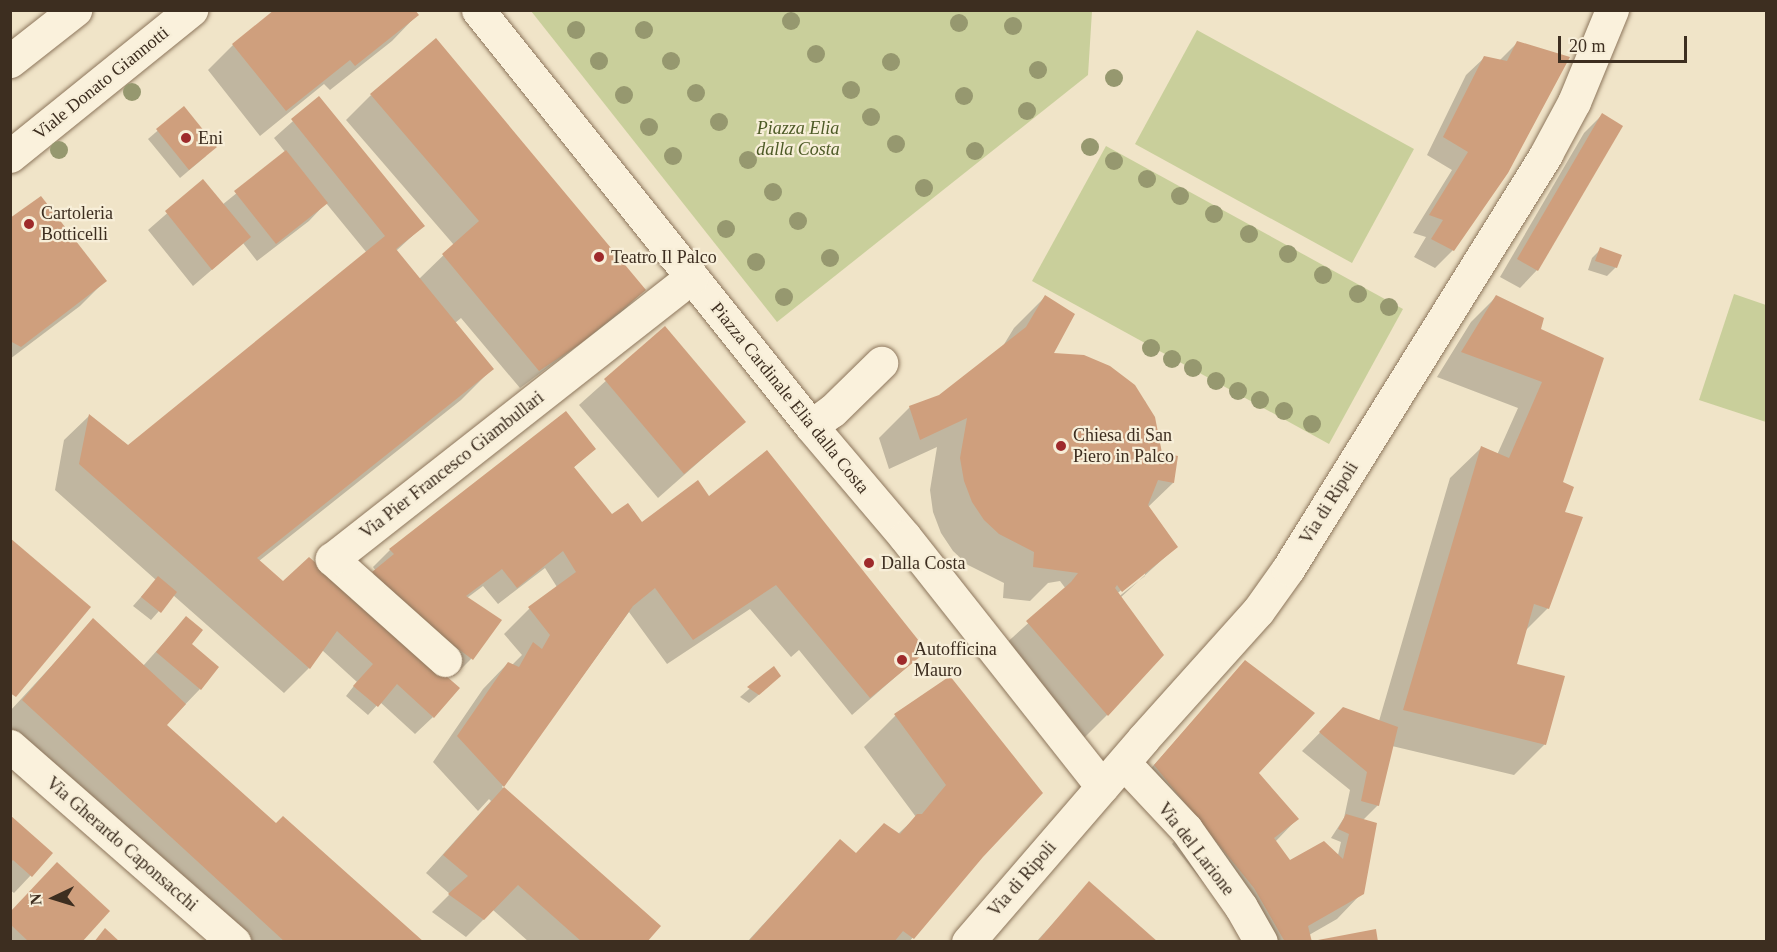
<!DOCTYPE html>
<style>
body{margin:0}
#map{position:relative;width:1777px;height:952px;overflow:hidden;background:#f0e4c8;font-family:"Times New Roman",serif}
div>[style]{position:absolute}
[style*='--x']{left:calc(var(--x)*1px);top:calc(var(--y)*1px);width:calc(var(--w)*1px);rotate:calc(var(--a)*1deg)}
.green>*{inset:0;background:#c9cf9b}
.shadow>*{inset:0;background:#0003}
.building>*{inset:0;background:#cf9f7d}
.roads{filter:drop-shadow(0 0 2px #8d765c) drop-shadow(0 0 2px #8d765c)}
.minor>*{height:33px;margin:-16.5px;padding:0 16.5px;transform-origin:16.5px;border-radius:16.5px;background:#faf1dc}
.trees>*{width:18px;height:18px;margin:-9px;border-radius:50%;background:#96986f}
.dots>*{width:16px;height:16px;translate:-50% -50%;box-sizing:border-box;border:3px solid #f7eed8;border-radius:50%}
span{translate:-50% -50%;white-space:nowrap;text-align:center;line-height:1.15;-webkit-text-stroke:4.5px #f7eed8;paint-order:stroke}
.street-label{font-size:18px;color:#3d2e20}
.park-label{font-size:18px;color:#4d5a26;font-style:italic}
.poi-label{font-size:18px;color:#3d2e20}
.left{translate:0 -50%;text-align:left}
.frame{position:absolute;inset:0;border:12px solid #3d2e20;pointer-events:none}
.north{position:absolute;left:24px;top:868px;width:60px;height:60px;-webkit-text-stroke:4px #f7eed8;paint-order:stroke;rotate:266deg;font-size:16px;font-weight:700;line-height:24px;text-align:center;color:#3d2e20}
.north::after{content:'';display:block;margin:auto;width:21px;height:27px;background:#3d2e20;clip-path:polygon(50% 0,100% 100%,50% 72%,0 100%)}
.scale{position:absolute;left:1558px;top:36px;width:129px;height:27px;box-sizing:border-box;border:3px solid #3d2e20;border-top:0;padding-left:8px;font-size:18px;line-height:21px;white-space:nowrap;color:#3d2e20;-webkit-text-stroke:4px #f7eed8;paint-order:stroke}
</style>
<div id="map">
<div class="green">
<i style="clip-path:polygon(531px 11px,1092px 11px,1088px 75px,777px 322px)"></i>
<i style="clip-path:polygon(1197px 30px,1414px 149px,1352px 263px,1135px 144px)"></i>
<i style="clip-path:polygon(1106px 146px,1403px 309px,1329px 444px,1032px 281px)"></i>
<i style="clip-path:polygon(1734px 294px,1766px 305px,1766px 422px,1699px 400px)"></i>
</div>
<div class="shadow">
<i style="clip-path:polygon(417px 15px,392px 41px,330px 90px,324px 84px,260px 136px,208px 70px,233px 45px)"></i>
<i style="clip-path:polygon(1517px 43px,1453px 250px,1435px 268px,1414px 257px,1426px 237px,1413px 233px,1452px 170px,1427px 155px,1466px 75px,1484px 58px,1499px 61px)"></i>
<i style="clip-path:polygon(371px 95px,644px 290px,619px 315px,520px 388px,461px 318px,455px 323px,492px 369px,461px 400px,259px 561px,283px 583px,309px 559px,433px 717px,415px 734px,380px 702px,368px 715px,346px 696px,357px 682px,322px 650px,309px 668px,284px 693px,173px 595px,151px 620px,133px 606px,156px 580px,55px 490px,64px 440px,89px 416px,129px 446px,367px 253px,326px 203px,309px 221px,257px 261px,243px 243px,193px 286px,148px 230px,203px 182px,222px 205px,286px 153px,274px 138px,319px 98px,423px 226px,396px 251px,419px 279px,454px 245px,346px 120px)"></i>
<i style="clip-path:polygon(184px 108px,206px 156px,180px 178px,148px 139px)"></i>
<i style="clip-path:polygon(1602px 115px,1537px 270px,1520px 288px,1500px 277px,1584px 133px)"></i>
<i style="clip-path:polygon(10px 220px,105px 281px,80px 306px,10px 359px)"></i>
<i style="clip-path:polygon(1601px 249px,1616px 267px,1607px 276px,1588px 270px,1592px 258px)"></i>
<i style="clip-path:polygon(evenodd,1045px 297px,1052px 354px,1145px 401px,1159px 435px,1161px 455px,1173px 483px,1148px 507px,1176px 547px,1120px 598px,1107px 715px,1082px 740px,1002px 647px,1066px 589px,1060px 581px,1048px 583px,1030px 601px,1003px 598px,1004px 583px,968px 565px,953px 551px,941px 533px,933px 512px,930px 490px,937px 447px,889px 469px,879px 438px,910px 407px,940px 396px,1003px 346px,1014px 328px,1045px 297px,1145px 572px,1145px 576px,1117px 598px,1115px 595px,1145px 572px)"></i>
<i style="clip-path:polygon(1496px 297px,1539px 330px,1562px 481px,1563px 513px,1548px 608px,1525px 631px,1515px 665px,1545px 744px,1514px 775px,1392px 746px,1378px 805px,1363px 820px,1362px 893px,1337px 919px,1309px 935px,1311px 942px,1245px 942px,1229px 914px,1172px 844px,1179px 836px,1138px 783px,1245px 662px,1256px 775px,1297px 819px,1275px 842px,1290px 862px,1338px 855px,1341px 842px,1331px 838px,1344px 818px,1350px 790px,1302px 751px,1344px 708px,1379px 721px,1450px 478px,1481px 448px,1497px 455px,1518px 408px,1437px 377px,1471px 322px)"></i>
<i style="clip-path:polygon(665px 328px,744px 422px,658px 498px,579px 405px)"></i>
<i style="clip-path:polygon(594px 449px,573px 468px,611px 516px,642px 524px,709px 498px,925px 651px,852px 715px,799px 650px,791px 657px,750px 609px,667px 664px,629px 612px,502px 787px,564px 841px,645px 942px,529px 942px,493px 910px,466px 937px,432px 912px,450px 894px,426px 873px,491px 801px,489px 799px,478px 811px,433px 762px,483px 689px,508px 663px,512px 665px,522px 655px,504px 634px,529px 609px,557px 587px,545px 568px,498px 604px,483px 586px,467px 598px,471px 659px,454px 676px,414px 645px,356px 591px,376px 571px,373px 567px,390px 550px)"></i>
<i style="clip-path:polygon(186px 618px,200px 689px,153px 738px,276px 825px,422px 942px,233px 942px,10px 738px,10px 711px,93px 621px,143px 666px)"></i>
<i style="clip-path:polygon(773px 668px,770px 685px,749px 703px,740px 697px)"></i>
<i style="clip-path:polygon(950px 678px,982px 856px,909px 942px,747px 942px,840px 841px,855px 855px,898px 834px,916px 817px,864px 747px,895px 716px)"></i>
<i style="clip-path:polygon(10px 817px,31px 875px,14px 893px,10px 890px)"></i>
<i style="clip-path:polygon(1089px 884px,1154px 942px,1036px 942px)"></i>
<i style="clip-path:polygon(10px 913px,80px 942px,10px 942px)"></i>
</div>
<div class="building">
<i style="clip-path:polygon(274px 10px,415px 10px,419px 15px,355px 66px,350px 60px,286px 111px,232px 44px)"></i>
<i style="clip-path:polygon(436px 38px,646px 290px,580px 344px,539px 371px,442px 254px,479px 221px,370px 94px)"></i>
<i style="clip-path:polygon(1517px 41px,1570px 57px,1508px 173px,1454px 251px,1431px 239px,1443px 220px,1429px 215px,1468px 152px,1443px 137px,1484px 56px,1507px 61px)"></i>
<i style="clip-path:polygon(319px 96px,425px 226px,396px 249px,494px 369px,257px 558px,283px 581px,309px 557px,460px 688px,434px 718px,397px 684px,378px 707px,353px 686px,373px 664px,337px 631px,310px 669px,79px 464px,89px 414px,128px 445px,385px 236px,291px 119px)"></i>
<i style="clip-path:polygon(184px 106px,217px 147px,189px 170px,156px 129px)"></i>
<i style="clip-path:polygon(1602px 113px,1623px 126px,1538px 271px,1517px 259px)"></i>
<i style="clip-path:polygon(286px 150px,328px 203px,276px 244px,234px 191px)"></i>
<i style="clip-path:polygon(203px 179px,251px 237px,212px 270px,165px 211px)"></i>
<i style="clip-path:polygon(41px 196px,107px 281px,21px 347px,10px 341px,10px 218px)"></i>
<i style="clip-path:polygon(1600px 247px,1622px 255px,1617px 268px,1595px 261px)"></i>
<i style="clip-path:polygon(1045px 295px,1075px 314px,1054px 353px,1084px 355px,1110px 366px,1135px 385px,1155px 417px,1162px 453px,1178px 456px,1174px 483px,1158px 480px,1148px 505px,1178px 547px,1122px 592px,1117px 585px,1115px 588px,1164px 655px,1108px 716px,1026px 621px,1071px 582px,1078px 573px,1033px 567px,1034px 552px,999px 534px,984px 520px,972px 502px,964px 481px,960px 458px,967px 418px,920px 440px,909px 406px,939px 395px,1026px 327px)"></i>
<i style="clip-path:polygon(1496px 295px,1544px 318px,1541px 329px,1604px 358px,1563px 482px,1574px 487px,1565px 512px,1583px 517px,1549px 609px,1534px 604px,1517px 664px,1565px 676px,1546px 745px,1403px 710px,1481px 446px,1509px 458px,1542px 382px,1461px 352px)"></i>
<i style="clip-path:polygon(665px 326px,746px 422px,684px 474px,604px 379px)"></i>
<i style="clip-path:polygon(566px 411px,596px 449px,574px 467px,612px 514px,628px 503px,642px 522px,698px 480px,709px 496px,767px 450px,927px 651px,870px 698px,776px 585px,693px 640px,655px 588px,633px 606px,504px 787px,661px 926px,647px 942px,582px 942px,518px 885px,484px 920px,448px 894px,468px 876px,443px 855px,504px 787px,457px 736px,508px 662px,519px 667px,533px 642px,542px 649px,550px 635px,528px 607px,576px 572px,563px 551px,517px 588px,502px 569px,466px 596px,502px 620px,473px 660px,431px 628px,372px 572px,394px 554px,389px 549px)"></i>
<i style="clip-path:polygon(10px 538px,91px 607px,16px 697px,10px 693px)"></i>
<i style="clip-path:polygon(158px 576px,177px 592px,161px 613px,141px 597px)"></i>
<i style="clip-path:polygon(186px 616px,203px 630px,192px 644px,219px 667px,201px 690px,156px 652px)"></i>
<i style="clip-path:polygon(93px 618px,186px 704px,167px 725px,276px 823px,283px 816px,424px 942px,285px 942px,22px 700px)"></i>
<i style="clip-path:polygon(1245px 660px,1315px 713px,1259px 773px,1299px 819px,1274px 838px,1290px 860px,1324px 841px,1343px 859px,1349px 834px,1338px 829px,1346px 814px,1377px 823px,1364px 894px,1308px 926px,1312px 942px,1285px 942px,1254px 888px,1154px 765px)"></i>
<i style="clip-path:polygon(774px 666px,781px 676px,759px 695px,747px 687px)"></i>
<i style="clip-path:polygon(950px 676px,1043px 793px,983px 857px,914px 939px,903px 931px,894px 942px,748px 942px,840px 839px,856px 853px,884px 823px,900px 834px,917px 814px,922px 814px,946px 785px,894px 714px)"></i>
<i style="clip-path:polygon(1343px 707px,1398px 727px,1379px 806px,1361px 801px,1367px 772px,1319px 732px)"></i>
<i style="clip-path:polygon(10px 815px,53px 853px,32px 877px,13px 860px,10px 863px)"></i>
<i style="clip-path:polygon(57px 862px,110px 911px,82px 942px,29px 942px,10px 924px,10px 912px)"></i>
<i style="clip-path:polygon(1089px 881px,1158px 942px,1037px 942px)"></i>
<i style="clip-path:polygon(105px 928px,120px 942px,94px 942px)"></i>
<i style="clip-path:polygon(1376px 929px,1378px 942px,1318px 942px,1318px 940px)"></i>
</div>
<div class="roads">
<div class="minor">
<i style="--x:478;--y:10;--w:533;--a:51.32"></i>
<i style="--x:811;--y:426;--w:145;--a:49.7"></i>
<i style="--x:905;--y:537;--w:318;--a:51.7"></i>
<i style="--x:10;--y:61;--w:83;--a:-38.1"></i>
<i style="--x:10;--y:156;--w:233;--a:-38.9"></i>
<i style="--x:811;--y:426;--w:26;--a:-36"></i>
<i style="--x:832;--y:411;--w:69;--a:-44.4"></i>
<i style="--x:445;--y:660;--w:152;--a:-138.2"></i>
<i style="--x:332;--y:559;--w:457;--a:-38.1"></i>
<i style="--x:10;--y:746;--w:298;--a:41.2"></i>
<i style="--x:1124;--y:763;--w:91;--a:46.8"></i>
<i style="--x:1186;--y:829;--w:95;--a:54.8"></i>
<i style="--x:1241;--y:907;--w:40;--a:60.3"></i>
<i style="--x:968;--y:942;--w:268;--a:-49.2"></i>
<i style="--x:1143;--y:739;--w:172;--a:-48.1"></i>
<i style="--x:1258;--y:611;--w:52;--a:-54.5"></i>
<i style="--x:1288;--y:569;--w:489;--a:-58.1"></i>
<i style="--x:1546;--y:154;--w:59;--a:-61.7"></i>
<i style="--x:1574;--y:102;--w:100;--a:-67.6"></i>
</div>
</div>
<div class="trees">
<i style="left:791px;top:21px"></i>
<i style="left:959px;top:23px"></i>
<i style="left:1013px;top:26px"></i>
<i style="left:576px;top:30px"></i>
<i style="left:644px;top:30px"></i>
<i style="left:816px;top:54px"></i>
<i style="left:599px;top:61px"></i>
<i style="left:671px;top:61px"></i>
<i style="left:891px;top:62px"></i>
<i style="left:1038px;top:70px"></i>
<i style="left:1114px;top:78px"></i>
<i style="left:851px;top:90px"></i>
<i style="left:132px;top:92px"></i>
<i style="left:696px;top:93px"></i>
<i style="left:624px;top:95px"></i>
<i style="left:964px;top:96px"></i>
<i style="left:1027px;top:111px"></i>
<i style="left:871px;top:117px"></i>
<i style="left:719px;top:122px"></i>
<i style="left:649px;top:127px"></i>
<i style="left:896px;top:144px"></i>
<i style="left:1090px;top:147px"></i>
<i style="left:59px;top:150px"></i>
<i style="left:975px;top:151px"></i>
<i style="left:673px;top:156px"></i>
<i style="left:748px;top:160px"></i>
<i style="left:1114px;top:161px"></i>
<i style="left:1147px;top:179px"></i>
<i style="left:924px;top:188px"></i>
<i style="left:773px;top:192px"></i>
<i style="left:1180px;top:196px"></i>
<i style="left:1214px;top:214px"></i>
<i style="left:798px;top:221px"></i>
<i style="left:726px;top:229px"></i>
<i style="left:1249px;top:234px"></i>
<i style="left:1288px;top:254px"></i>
<i style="left:830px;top:258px"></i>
<i style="left:756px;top:262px"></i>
<i style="left:1323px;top:275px"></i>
<i style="left:1358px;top:294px"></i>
<i style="left:784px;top:297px"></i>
<i style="left:1389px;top:307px"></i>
<i style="left:1151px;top:348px"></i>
<i style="left:1172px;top:359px"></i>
<i style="left:1193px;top:368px"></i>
<i style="left:1216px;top:381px"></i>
<i style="left:1238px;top:391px"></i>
<i style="left:1260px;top:400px"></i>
<i style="left:1284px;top:411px"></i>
<i style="left:1312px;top:424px"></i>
</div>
<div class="dots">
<i style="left:186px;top:138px;background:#9e2a2b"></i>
<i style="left:29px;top:224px;background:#9e2a2b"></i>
<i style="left:599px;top:257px;background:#9e2a2b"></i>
<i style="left:1061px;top:446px;background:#9e2a2b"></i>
<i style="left:869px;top:563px;background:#9e2a2b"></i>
<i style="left:902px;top:660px;background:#9e2a2b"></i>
</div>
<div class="street-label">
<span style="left:101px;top:83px;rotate:-39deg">Viale Donato Giannotti</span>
<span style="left:790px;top:398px;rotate:51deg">Piazza Cardinale Elia dalla Costa</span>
<span style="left:452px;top:465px;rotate:-38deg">Via Pier Francesco Giambullari</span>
<span style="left:1329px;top:503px;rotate:-58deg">Via di Ripoli</span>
<span style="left:122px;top:844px;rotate:41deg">Via Gherardo Caponsacchi</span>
<span style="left:1196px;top:849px;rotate:52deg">Via del Larione</span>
<span style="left:1022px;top:879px;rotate:-49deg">Via di Ripoli</span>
</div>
<div class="park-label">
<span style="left:798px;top:139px">Piazza Elia<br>dalla Costa</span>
</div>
<div class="poi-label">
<span class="left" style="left:198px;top:138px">Eni</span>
<span class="left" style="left:41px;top:224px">Cartoleria<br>Botticelli</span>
<span class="left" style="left:611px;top:257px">Teatro Il Palco</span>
<span class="left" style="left:1073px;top:446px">Chiesa di San<br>Piero in Palco</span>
<span class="left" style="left:881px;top:563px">Dalla Costa</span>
<span class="left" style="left:914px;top:660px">Autofficina<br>Mauro</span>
</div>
<div class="frame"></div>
<div class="north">N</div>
<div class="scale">20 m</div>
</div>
